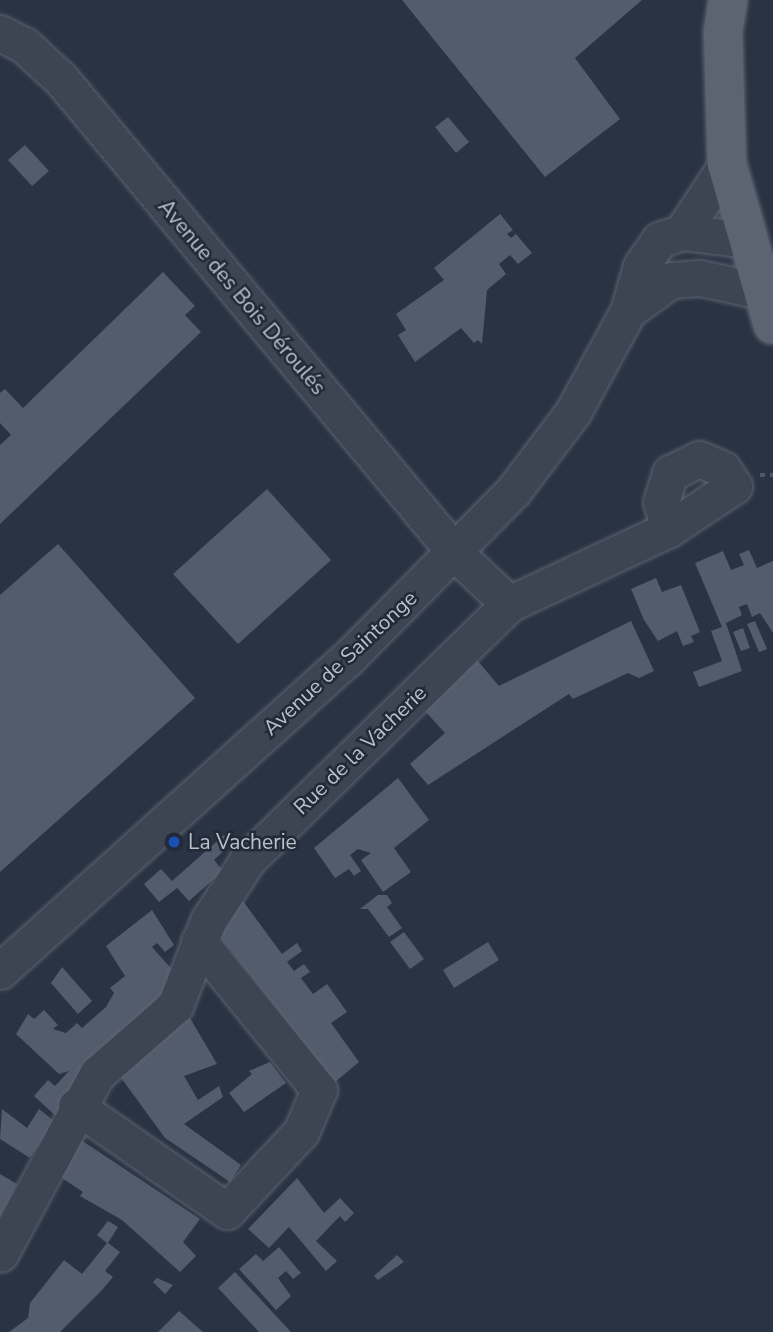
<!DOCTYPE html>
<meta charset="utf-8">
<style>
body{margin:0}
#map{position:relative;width:773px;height:1332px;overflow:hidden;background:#293343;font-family:"Nunito Sans",sans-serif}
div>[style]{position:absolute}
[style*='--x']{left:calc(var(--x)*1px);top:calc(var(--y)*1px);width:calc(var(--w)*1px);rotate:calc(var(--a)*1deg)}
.building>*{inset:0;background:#535c6d}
.path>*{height:4.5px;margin-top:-2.25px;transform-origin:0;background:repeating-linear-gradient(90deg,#4a5c60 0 5px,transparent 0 10px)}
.roads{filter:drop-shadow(0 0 2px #5c6370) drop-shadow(0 0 2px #5c6370)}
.minor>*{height:35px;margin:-17.5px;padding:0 17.5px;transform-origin:17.5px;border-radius:17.5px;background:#3e4552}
.major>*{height:38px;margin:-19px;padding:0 19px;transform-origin:19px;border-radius:19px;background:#5c6472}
.dots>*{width:19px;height:19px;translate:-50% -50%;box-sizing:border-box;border:4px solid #222a38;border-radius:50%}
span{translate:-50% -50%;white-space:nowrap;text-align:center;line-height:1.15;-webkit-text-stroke:5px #222a38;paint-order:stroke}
.street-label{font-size:21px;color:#bbc1cc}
.poi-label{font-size:21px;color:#bbc1cc}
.left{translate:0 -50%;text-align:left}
</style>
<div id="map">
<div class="building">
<i style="clip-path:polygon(402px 0,642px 0,575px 58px,620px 119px,545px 177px)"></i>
<i style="clip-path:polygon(448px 117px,469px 142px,456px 153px,435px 127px)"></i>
<i style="clip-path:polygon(25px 145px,49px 171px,32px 186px,8px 160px)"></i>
<i style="clip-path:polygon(500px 214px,513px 230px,507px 234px,511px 238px,516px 234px,532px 253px,518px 264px,510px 255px,499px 264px,506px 274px,487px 290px,482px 344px,478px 340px,474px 343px,461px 328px,415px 362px,398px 335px,406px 330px,396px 314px,444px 280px,434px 268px)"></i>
<i style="clip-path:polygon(163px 272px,195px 306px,185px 315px,201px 332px,0 524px,0 445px,11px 435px,0 423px,0 393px,5px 389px,23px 408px)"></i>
<i style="clip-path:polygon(267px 489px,331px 560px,238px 644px,173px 574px)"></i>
<i style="clip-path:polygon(58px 544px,195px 698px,0 872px,0 595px)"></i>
<i style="clip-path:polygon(749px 550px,757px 568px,773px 561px,773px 633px,760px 613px,752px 617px,747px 604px,739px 607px,742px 615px,726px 623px,742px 671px,699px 687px,693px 672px,722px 661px,711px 631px,722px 627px,695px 563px,723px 551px,731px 570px,744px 565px,739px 554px)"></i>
<i style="clip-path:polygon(656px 578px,662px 592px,681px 585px,700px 632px,691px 636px,694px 642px,683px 646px,677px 631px,658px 641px,644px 620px,631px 589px)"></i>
<i style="clip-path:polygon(631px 621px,654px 671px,639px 678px,628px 673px,573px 699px,569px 694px,428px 785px,410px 764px,445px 733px,425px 711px,477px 660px,499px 686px)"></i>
<i style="clip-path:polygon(755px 621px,767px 649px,759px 652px,747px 624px)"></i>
<i style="clip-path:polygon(743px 628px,750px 648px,741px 651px,733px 632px)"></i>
<i style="clip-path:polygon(398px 778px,429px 820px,394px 848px,411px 872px,383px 892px,361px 860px,371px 853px,358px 849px,350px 855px,361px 871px,354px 876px,349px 869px,335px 878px,314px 848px)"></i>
<i style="clip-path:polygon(224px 835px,232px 843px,214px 860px,223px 871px,189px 901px,177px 888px,159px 902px,144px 884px,161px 869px,172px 881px)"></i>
<i style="clip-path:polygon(378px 895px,387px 895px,392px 903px,387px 907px,402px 928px,389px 937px,368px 909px,360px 909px)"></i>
<i style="clip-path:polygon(243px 901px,282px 954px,297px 943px,302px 951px,287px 962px,294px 971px,304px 964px,310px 972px,301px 978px,313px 994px,327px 984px,347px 1012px,331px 1023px,359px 1062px,335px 1082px,219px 936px,231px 910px)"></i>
<i style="clip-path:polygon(152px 910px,174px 945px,165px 952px,157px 943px,152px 947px,177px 975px,57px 1117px,34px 1096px,48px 1080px,55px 1086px,69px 1071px,59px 1074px,16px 1034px,28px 1014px,34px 1019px,44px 1010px,58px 1025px,53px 1029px,66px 1033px,77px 1023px,82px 1028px,106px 1007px,114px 993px,110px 988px,125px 976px,106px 946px)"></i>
<i style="clip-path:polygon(404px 932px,424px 959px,410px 969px,390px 942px)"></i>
<i style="clip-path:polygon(488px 942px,499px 960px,454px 988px,443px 970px)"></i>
<i style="clip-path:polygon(62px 967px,92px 1001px,78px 1014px,51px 983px)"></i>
<i style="clip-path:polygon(190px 1018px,217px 1064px,184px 1076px,198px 1100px,219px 1086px,223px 1097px,184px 1124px,241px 1165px,230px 1182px,165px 1138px,116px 1071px)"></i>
<i style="clip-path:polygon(270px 1062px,286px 1083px,244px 1112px,229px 1093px,252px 1074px,249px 1071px)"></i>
<i style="clip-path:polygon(2px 1109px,27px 1128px,39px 1109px,54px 1121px,30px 1158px,0 1139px)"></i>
<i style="clip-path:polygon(75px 1136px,200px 1219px,183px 1242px,196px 1256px,180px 1272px,122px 1220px,80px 1196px,83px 1192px,53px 1172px)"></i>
<i style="clip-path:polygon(0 1174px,17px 1184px,0 1217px)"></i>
<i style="clip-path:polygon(297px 1178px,324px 1213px,340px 1198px,354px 1213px,345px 1222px,340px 1216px,316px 1241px,337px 1261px,326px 1271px,289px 1227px,269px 1248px,248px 1229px)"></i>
<i style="clip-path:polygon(108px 1221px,118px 1227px,108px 1243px,120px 1252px,105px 1271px,113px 1277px,102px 1290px,60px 1332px,9px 1332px,28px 1318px,30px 1303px,64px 1260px,82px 1274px,107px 1243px,97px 1235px)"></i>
<i style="clip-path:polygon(279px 1247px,301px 1273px,293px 1279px,286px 1271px,278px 1278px,291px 1296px,276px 1310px,239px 1269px,256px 1254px,263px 1261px)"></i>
<i style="clip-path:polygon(397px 1255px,404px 1262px,378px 1280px,374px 1276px)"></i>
<i style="clip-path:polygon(235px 1272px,291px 1332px,259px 1332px,218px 1288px)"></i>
<i style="clip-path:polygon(157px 1278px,173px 1285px,165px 1294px,153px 1282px)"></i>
<i style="clip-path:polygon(179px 1311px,203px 1332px,158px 1332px)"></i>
</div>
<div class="path">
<i style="--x:760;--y:475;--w:13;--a:0"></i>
</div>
<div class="roads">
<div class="minor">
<i style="--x:0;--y:33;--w:27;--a:27"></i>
<i style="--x:24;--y:45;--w:50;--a:42.6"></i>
<i style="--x:61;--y:79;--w:618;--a:50.25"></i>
<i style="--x:456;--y:554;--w:73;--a:43.3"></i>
<i style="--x:509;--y:604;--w:367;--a:135.6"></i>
<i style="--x:247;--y:861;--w:72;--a:123"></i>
<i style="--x:208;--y:921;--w:91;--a:111.2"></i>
<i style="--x:175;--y:1006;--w:103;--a:138.9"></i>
<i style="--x:97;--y:1074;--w:204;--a:118.3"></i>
<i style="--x:682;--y:232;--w:82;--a:-56.5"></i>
<i style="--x:628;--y:311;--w:53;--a:-35.8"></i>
<i style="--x:671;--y:280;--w:29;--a:-4"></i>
<i style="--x:700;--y:278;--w:62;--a:12"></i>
<i style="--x:509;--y:604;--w:177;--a:-25.1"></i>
<i style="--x:669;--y:529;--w:78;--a:-33.5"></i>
<i style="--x:734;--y:486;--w:20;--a:-123"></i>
<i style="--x:723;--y:469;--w:26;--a:-157"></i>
<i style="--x:699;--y:459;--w:32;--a:154"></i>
<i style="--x:670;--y:473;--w:30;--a:107"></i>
<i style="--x:661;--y:502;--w:28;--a:73"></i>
<i style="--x:0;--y:971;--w:465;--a:-42"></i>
<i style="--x:346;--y:660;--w:239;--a:-45.3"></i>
<i style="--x:514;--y:490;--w:98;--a:-52.9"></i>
<i style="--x:573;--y:412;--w:115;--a:-61.4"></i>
<i style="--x:628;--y:311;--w:47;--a:-73.9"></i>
<i style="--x:641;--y:266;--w:32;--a:-55"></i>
<i style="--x:659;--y:240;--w:24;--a:-19"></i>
<i style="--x:682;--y:232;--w:66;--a:6.9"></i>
<i style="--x:76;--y:1106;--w:184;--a:34.8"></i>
<i style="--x:227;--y:1211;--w:108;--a:-46.9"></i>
<i style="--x:301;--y:1132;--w:46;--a:-66.8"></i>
<i style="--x:319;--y:1090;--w:191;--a:-129"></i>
</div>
<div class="major">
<i style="--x:728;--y:0;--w:33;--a:99"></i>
<i style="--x:723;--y:33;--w:131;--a:88.3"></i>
<i style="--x:727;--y:164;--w:167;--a:74.1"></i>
</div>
</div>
<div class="dots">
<i style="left:174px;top:842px;background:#1a4fb4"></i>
</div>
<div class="street-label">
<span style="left:242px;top:297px;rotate:50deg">Avenue des Bois Déroulés</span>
<span style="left:340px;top:663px;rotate:-43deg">Avenue de Saintonge</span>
<span style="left:360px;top:750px;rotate:-44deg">Rue de la Vacherie</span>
</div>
<div class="poi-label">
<span class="left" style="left:188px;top:842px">La Vacherie</span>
</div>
</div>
